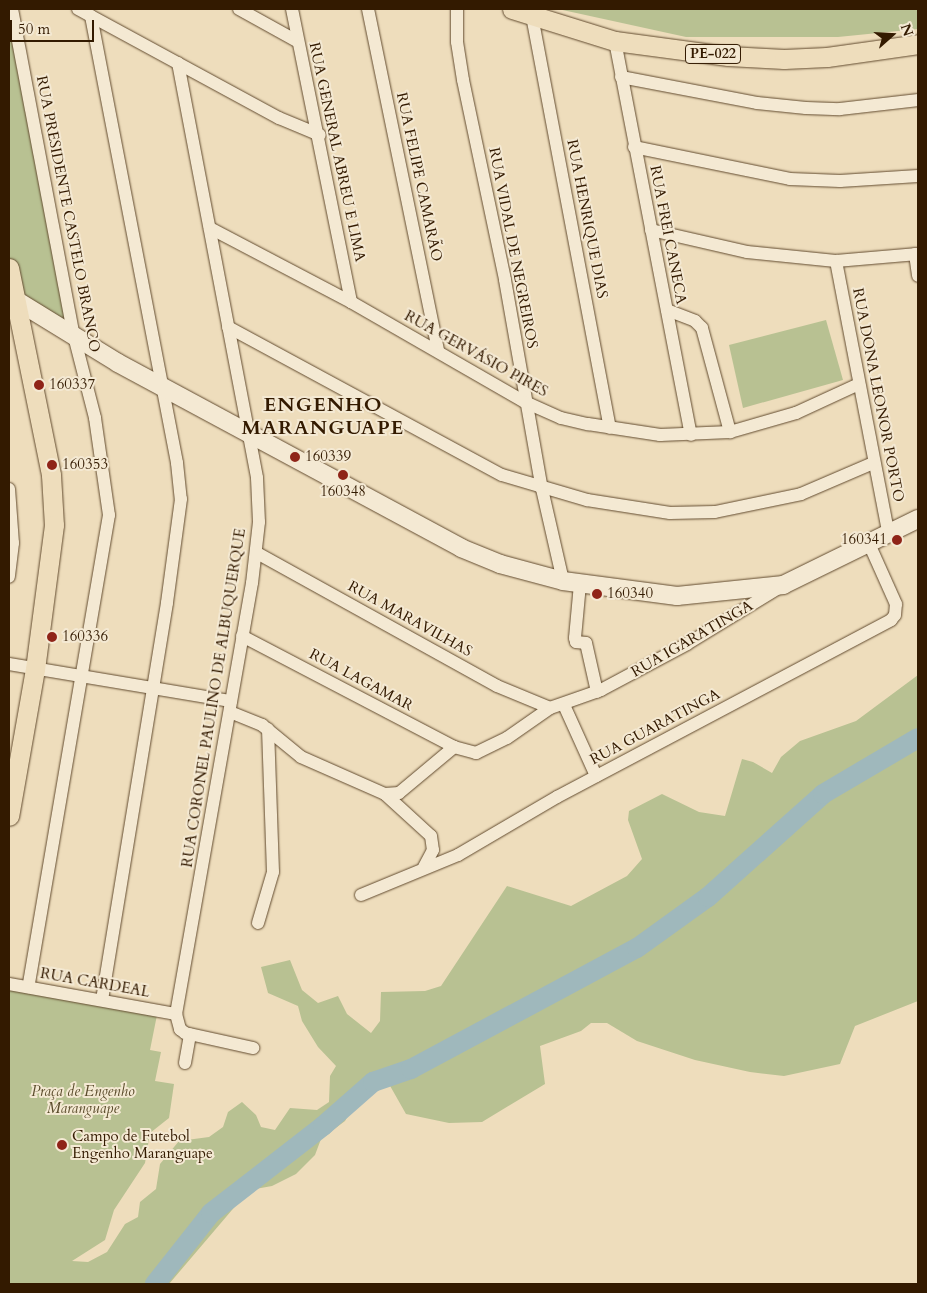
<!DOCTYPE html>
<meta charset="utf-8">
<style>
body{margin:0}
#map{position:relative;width:927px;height:1293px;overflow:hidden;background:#eeddbc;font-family:Cardo,serif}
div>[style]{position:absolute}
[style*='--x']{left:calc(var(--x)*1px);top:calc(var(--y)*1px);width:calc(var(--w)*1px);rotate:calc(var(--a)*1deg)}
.green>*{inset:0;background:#b8c192}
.river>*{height:20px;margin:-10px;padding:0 10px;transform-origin:10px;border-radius:10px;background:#9fb8bc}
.roads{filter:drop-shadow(0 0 1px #624b2f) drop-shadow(0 0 1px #624b2f)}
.street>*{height:12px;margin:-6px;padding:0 6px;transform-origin:6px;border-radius:6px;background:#f4e9d3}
.secondary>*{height:18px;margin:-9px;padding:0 9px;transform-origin:9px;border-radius:9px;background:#f4e9d3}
.primary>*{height:19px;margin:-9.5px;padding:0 9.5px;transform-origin:9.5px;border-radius:9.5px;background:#eeddbc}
.dots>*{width:14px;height:14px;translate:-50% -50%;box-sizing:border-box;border:2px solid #f4e9d3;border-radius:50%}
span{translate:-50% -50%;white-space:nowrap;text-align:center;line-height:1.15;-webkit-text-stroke:4px #f4e9d3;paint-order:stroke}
.shield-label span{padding:1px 4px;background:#f4e9d3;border:1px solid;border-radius:4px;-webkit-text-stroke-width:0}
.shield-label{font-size:14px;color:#331a00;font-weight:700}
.street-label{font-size:15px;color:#331a00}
.poi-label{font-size:15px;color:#331a00}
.left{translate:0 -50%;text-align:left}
.right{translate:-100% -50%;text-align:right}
.park-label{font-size:15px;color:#5b4c2c;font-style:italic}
.district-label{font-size:20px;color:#331a00;font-weight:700;letter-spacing:1px}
.frame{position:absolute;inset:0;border:10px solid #331a00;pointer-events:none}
.north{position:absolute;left:867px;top:10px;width:50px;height:50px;-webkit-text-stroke:4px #f4e9d3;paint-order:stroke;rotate:71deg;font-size:14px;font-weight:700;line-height:20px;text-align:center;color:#331a00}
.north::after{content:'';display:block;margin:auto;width:18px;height:22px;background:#331a00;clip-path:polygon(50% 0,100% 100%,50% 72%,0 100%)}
.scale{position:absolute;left:10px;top:20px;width:84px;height:22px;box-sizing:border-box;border:2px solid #331a00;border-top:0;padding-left:6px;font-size:15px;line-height:18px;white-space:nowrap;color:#331a00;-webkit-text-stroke:4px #f4e9d3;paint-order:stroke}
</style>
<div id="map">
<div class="green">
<i style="clip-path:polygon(9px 9px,71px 330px,14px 299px,9px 268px)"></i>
<i style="clip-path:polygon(558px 9px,918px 9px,918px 29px,838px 37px,686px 37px)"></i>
<i style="clip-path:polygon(826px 320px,843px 380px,743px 408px,729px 345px)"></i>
<i style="clip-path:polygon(918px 675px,918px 1001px,855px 1026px,840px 1064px,784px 1076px,750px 1072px,695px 1060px,637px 1041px,607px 1023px,591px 1023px,581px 1031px,540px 1046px,545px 1084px,482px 1122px,449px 1123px,406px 1114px,389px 1084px,357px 1101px,345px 1121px,321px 1139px,315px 1155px,296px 1174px,272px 1186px,249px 1190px,169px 1284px,9px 1284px,9px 989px,157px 1015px,150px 1050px,161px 1052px,155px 1081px,174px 1084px,169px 1118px,150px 1133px,145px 1163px,114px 1210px,105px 1240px,72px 1261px,88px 1262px,107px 1252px,125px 1224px,138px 1217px,140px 1202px,156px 1189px,160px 1164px,179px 1141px,209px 1137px,223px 1127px,228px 1112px,242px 1102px,256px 1115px,261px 1127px,275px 1130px,290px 1108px,317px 1110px,329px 1102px,330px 1076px,336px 1066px,318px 1047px,302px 1021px,298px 1006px,268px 993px,261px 967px,290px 960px,302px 990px,318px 1003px,338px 996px,347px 1014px,371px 1033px,380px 1021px,381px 992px,425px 991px,441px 986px,507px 886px,571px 906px,627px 876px,642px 859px,628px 820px,629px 811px,662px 794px,699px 812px,725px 816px,742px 759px,753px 762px,772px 773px,781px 757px,800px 741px,856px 721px)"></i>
</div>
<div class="river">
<i style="--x:155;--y:1284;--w:90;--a:-51.7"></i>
<i style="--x:211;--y:1213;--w:142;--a:-37.8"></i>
<i style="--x:323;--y:1126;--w:67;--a:-41.3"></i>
<i style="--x:373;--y:1082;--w:40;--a:-18.9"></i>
<i style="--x:411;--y:1069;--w:256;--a:-28.2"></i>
<i style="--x:637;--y:948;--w:87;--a:-35.7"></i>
<i style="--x:708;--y:897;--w:154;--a:-41.8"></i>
<i style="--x:823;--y:794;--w:110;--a:-30.5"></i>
</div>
<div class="roads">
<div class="street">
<i style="--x:12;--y:9;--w:333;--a:79.3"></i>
<i style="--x:74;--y:336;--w:85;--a:75.6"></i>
<i style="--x:95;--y:418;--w:98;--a:81.8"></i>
<i style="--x:109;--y:515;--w:479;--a:99.7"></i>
<i style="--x:78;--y:9;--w:229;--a:28.5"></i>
<i style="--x:279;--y:118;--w:44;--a:22.5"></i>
<i style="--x:239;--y:9;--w:66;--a:28.9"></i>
<i style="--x:292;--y:9;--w:299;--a:78.6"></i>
<i style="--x:368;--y:9;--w:349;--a:78.4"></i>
<i style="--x:457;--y:9;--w:33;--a:90"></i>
<i style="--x:457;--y:42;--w:38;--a:81"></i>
<i style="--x:463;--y:80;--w:204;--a:78.1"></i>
<i style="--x:505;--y:280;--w:212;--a:80"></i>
<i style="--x:542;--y:489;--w:94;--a:77.1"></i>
<i style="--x:91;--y:16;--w:455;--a:79.1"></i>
<i style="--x:177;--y:463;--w:36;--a:84"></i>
<i style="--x:181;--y:499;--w:105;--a:97.7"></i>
<i style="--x:167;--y:603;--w:401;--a:99.3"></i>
<i style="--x:532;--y:16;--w:419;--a:79.3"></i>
<i style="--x:615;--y:41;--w:401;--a:79.1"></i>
<i style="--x:178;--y:63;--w:422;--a:79.2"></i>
<i style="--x:257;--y:478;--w:44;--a:87.4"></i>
<i style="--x:259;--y:522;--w:61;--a:96.5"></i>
<i style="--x:252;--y:583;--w:438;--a:100"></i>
<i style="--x:176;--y:1014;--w:16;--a:75"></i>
<i style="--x:180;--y:1029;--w:6;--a:39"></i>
<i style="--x:185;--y:1033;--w:70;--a:12.4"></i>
<i style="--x:621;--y:77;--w:138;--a:10.8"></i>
<i style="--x:757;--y:103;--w:49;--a:5.8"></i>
<i style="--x:806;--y:108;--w:34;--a:2"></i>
<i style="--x:840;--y:109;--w:79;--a:-6.6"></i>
<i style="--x:634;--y:147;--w:159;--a:11.6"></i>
<i style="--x:790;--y:179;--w:50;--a:2.3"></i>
<i style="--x:840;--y:181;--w:78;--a:-3.7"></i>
<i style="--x:210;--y:228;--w:159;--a:27.7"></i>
<i style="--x:351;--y:302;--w:201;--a:29.9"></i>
<i style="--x:525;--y:402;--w:39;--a:24"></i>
<i style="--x:561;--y:418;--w:28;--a:13"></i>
<i style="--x:588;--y:424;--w:73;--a:8.7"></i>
<i style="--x:660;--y:435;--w:70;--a:-2.5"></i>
<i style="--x:730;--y:432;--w:69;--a:-16.1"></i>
<i style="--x:796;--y:413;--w:69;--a:-24.7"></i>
<i style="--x:651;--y:230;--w:98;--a:12.9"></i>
<i style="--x:747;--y:252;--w:89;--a:5.8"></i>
<i style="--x:836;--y:261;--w:82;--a:-4.9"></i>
<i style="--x:915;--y:254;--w:22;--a:82"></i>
<i style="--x:836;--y:261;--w:279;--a:79.1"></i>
<i style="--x:667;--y:310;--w:30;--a:21"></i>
<i style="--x:695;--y:321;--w:10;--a:45"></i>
<i style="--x:702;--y:328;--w:108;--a:74.9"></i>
<i style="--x:228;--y:327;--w:311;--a:28.4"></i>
<i style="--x:502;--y:475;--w:89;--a:16.4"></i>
<i style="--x:587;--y:500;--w:84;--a:8.9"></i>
<i style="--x:670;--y:513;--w:45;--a:-1.3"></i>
<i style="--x:715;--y:512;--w:88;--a:-11.8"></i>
<i style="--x:801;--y:494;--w:78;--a:-23.3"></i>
<i style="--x:9;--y:489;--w:54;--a:85.8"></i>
<i style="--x:13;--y:543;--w:34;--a:97"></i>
<i style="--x:257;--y:553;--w:274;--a:29"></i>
<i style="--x:497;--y:686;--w:57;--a:22.5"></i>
<i style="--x:580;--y:584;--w:54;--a:95.3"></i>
<i style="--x:575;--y:638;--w:4;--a:76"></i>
<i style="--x:576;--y:642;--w:10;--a:6"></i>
<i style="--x:586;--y:643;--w:50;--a:77.3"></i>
<i style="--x:242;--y:636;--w:239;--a:27.6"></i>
<i style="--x:454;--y:747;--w:23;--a:15"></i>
<i style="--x:476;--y:753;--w:34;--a:-26"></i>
<i style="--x:507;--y:738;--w:52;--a:-34.9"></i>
<i style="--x:550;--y:708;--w:54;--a:-19.4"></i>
<i style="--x:601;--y:690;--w:98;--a:-28.1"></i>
<i style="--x:687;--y:644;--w:109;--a:-31.5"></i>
<i style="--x:9;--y:664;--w:225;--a:9.5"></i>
<i style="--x:564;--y:705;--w:78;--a:65.7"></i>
<i style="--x:230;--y:712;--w:35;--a:22"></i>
<i style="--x:262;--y:725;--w:50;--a:39.4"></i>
<i style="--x:301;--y:757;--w:92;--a:23.8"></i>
<i style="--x:385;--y:794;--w:14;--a:-4"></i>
<i style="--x:399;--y:793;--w:72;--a:-39.9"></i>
<i style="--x:385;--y:794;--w:62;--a:42.4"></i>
<i style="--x:431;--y:836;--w:14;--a:82"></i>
<i style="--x:433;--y:850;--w:19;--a:118"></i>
<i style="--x:361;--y:895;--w:105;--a:-22.4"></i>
<i style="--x:458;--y:855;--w:115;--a:-30.4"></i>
<i style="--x:557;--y:797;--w:378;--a:-27.9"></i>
<i style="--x:891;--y:620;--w:6;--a:-51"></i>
<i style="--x:895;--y:615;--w:11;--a:-85"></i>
<i style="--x:896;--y:604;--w:64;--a:-114.1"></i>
<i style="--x:258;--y:923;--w:53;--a:-73.6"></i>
<i style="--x:273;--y:872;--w:143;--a:-92"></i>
<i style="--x:9;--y:984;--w:170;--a:10.2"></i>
<i style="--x:185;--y:1063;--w:29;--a:-80"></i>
</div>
<div class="secondary">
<i style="--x:14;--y:299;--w:122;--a:31.6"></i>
<i style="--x:118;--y:363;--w:390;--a:28.3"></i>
<i style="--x:461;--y:548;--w:42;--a:22.3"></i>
<i style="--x:500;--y:564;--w:65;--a:15.1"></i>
<i style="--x:563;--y:581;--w:115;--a:7.5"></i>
<i style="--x:677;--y:596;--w:107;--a:-5.9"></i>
<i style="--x:783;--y:585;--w:150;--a:-26.1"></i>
</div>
<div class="primary">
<i style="--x:512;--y:9;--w:108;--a:17.3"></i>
<i style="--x:615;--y:41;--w:114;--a:7.6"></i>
<i style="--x:728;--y:56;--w:56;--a:3.1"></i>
<i style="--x:784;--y:59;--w:43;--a:-2.7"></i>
<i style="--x:827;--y:57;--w:92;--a:-8.1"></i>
<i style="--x:9;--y:268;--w:211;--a:78.5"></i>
<i style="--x:51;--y:475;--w:50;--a:86.6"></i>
<i style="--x:54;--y:525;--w:145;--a:97.5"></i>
<i style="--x:35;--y:669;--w:149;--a:100"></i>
</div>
</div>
<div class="dots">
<i style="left:39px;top:385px;background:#8f2418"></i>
<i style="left:295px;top:457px;background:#8f2418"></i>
<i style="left:52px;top:465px;background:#8f2418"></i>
<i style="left:343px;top:475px;background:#8f2418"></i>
<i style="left:897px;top:540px;background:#8f2418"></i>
<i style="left:597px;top:594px;background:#8f2418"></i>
<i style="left:52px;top:637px;background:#8f2418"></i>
<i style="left:62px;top:1145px;background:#8f2418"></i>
</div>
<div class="shield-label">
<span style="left:713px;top:54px">PE-022</span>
</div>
<div class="street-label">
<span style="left:337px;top:152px;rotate:78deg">RUA GENERAL ABREU E LIMA</span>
<span style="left:419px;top:177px;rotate:78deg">RUA FELIPE CAMARÃO</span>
<span style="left:68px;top:214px;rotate:79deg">RUA PRESIDENTE CASTELO BRANCO</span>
<span style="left:587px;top:219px;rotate:79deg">RUA HENRIQUE DIAS</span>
<span style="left:668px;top:235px;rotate:79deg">RUA FREI CANECA</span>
<span style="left:513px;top:248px;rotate:79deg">RUA VIDAL DE NEGREIROS</span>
<span style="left:476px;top:354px;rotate:29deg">RUA GERVÁSIO PIRES</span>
<span style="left:878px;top:395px;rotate:79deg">RUA DONA LEONOR PORTO</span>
<span style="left:410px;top:619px;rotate:29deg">RUA MARAVILHAS</span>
<span style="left:692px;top:639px;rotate:-30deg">RUA IGARATINGA</span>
<span style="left:361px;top:680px;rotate:28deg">RUA LAGAMAR</span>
<span style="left:214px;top:698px;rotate:-81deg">RUA CORONEL PAULINO DE ALBUQUERQUE</span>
<span style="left:655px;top:727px;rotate:-28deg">RUA GUARATINGA</span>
<span style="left:95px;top:983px;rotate:10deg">RUA CARDEAL</span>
</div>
<div class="poi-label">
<span class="left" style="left:49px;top:385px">160337</span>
<span class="left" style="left:305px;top:457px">160339</span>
<span class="left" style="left:62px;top:465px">160353</span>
<span style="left:343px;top:492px">160348</span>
<span class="right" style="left:887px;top:540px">160341</span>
<span class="left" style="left:607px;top:594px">160340</span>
<span class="left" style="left:62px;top:637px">160336</span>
<span class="left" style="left:72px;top:1145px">Campo de Futebol<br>Engenho Maranguape</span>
</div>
<div class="park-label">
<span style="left:83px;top:1100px">Praça de Engenho<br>Maranguape</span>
</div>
<div class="district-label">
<span style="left:323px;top:416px">ENGENHO<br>MARANGUAPE</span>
</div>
<div class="frame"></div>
<div class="north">N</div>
<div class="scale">50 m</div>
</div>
